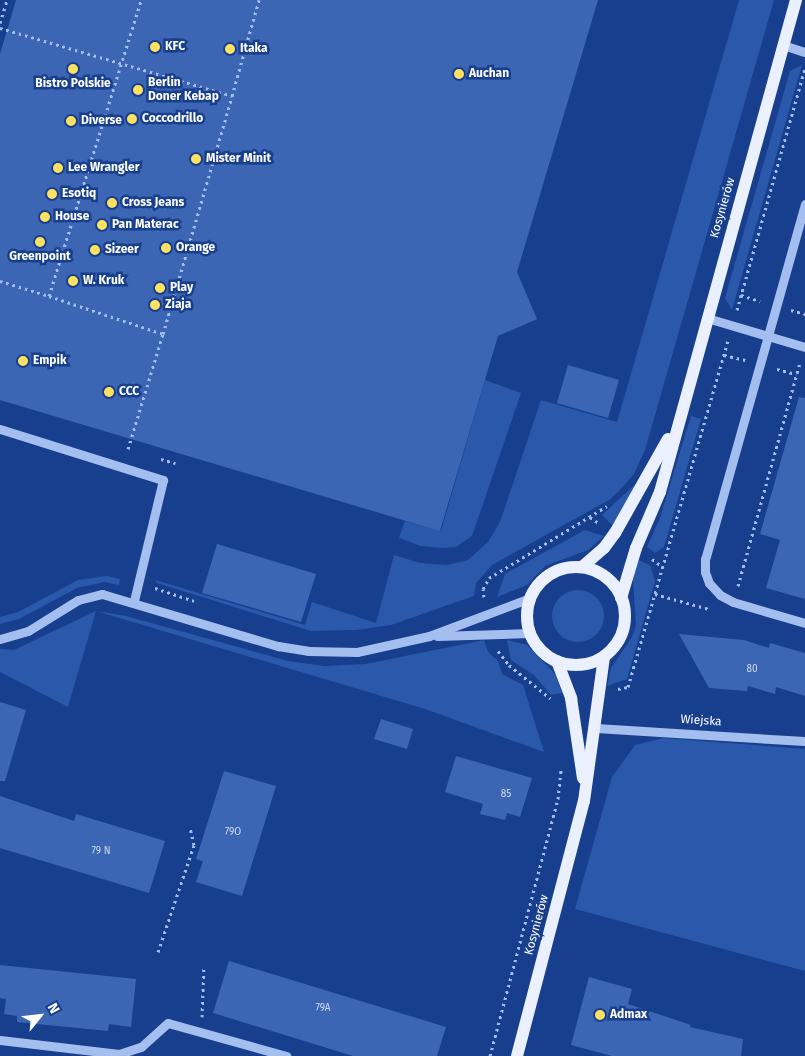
<!DOCTYPE html>
<meta charset="utf-8">
<style>
body{margin:0}
#map{position:relative;width:805px;height:1056px;overflow:hidden;background:#183f8d;font-family:"Fira Sans",sans-serif}
div>[style]{position:absolute}
[style*='--x']{left:calc(var(--x)*1px);top:calc(var(--y)*1px);width:calc(var(--w)*1px);rotate:calc(var(--a)*1deg)}
.green>*{inset:0;background:#2a58ab}
.round{border-radius:50%}
.building>*{inset:0;background:#3c66b3}
.path>*{height:3px;margin-top:-1.5px;transform-origin:0;background:repeating-linear-gradient(90deg,#a3beef 0 2.5px,transparent 0 6.5px)}
.minor>*{height:9px;margin:-4.5px;padding:0 4.5px;transform-origin:4.5px;border-radius:4.5px;background:#a3beef}
.major>*{height:12px;margin:-6px;padding:0 6px;transform-origin:6px;border-radius:6px;background:#ebf0ff}
.major>.ring{margin:-6px;padding:0;box-sizing:content-box;background:none;border:12px solid #ebf0ff;border-radius:50%}
.dots>*{width:14px;height:14px;translate:-50% -50%;box-sizing:border-box;border:2px solid #183f8d;border-radius:50%}
span{translate:-50% -50%;white-space:nowrap;text-align:center;line-height:1.15;-webkit-text-stroke:5px #183f8d;paint-order:stroke}
.number-label{font-size:10px;color:#ced9ec}
.number-label span{-webkit-text-stroke-width:0}
.poi-label{font-size:12px;color:#fff;font-weight:700}
.left{translate:0 -50%;text-align:left}
.street-label{font-size:12px;color:#fff}
.north{position:absolute;left:15px;top:991px;width:50px;height:50px;-webkit-text-stroke:4px #183f8d;paint-order:stroke;rotate:61deg;font-size:14px;font-weight:700;line-height:20px;text-align:center;color:#fff}
.north::after{content:'';display:block;margin:auto;width:18px;height:22px;background:#fff;clip-path:polygon(50% 0,100% 100%,50% 72%,0 100%)}
</style>
<div id="map">
<div class="green">
<i style="clip-path:polygon(739px 0,774px 0,645px 450px,634px 474px,619px 491px,609px 500px,492px 565px,476px 583px,474px 596px,391px 625px,356px 630px,311px 631px,157px 583px,155px 580px,305px 625px,312px 602px,376px 623px,394px 555px,420px 563px,447px 565px,468px 560px,488px 542px,500px 522px,541px 400px,617px 422px)"></i>
<i style="clip-path:polygon(802px 65px,732px 310px,725px 298px,790px 71px)"></i>
<i style="clip-path:polygon(485px 380px,521px 393px,472px 536px,456px 547px,443px 548px,421px 546px,399px 538px,405px 521px,441px 531px)"></i>
<i style="clip-path:polygon(691px 416px,701px 419px,664px 547px,655px 553px,647px 547px,660px 518px)"></i>
<i style="clip-path:polygon(642px 478px,637px 488px,612px 525px,602px 515px)"></i>
<i style="clip-path:polygon(585px 530px,604px 536px,588px 550px,545px 566px,527px 585px,497px 597px,505px 574px)"></i>
<i style="clip-path:polygon(638px 560px,650px 565px,655px 581px,627px 679px,607px 686px,611px 668px,632px 637px,636px 625px,633px 578px)"></i>
<i style="clip-path:polygon(107px 576px,120px 579px,119px 585px,104px 582px,77px 588px,19px 619px,0 624px,0 617px,18px 612px,78px 580px)"></i>
<i class="round" style="left:552px;top:590px;width:52px;height:52px"></i>
<i style="clip-path:polygon(96px 611px,68px 707px,0 672px,0 649px,14px 650px,96px 611px,126px 616px,288px 661px,324px 666px,366px 664px,484px 640px,488px 652px,498px 661px,502px 674px,523px 685px,544px 752px,425px 709px)"></i>
<i style="clip-path:polygon(507px 640px,527px 645px,555px 674px,562px 693px,551px 695px,534px 675px,511px 660px)"></i>
<i style="clip-path:polygon(664px 738px,805px 749px,805px 971px,575px 909px,612px 777px,635px 745px)"></i>
</div>
<div class="building">
<i style="clip-path:polygon(16px 0,598px 0,517px 272px,537px 319px,498px 336px,440px 531px,0 400px,0 54px)"></i>
<i style="clip-path:polygon(568px 365px,619px 380px,608px 418px,557px 403px)"></i>
<i style="clip-path:polygon(799px 397px,805px 398px,805px 599px,766px 588px,780px 540px,760px 534px)"></i>
<i style="clip-path:polygon(217px 544px,316px 574px,301px 622px,202px 593px)"></i>
<i style="clip-path:polygon(679px 634px,744px 640px,769px 648px,770px 643px,805px 653px,805px 696px,776px 687px,775px 694px,748px 686px,747px 691px,709px 688px)"></i>
<i style="clip-path:polygon(0 702px,26px 710px,5px 781px,0 781px)"></i>
<i style="clip-path:polygon(381px 719px,413px 729px,407px 749px,374px 739px)"></i>
<i style="clip-path:polygon(456px 756px,532px 778px,520px 817px,507px 813px,505px 820px,480px 814px,483px 804px,445px 792px)"></i>
<i style="clip-path:polygon(224px 771px,276px 786px,242px 896px,196px 882px,203px 861px,196px 859px)"></i>
<i style="clip-path:polygon(0 796px,74px 821px,76px 814px,165px 841px,149px 893px,0 848px)"></i>
<i style="clip-path:polygon(229px 961px,446px 1027px,437px 1056px,353px 1056px,213px 1013px)"></i>
<i style="clip-path:polygon(0 965px,136px 979px,131px 1027px,109px 1024px,108px 1031px,17px 1022px,17px 1016px,4px 1014px,6px 999px,0 998px)"></i>
<i style="clip-path:polygon(589px 977px,632px 989px,628px 1004px,691px 1025px,690px 1027px,743px 1039px,741px 1056px,612px 1056px,571px 1045px)"></i>
</div>
<div class="path">
<i style="--x:0;--y:23;--w:24;--a:-73"></i>
<i style="--x:0;--y:28;--w:242;--a:16.3"></i>
<i style="--x:232;--y:96;--w:100;--a:-74.3"></i>
<i style="--x:0;--y:281;--w:51;--a:17"></i>
<i style="--x:49;--y:296;--w:310;--a:-72.7"></i>
<i style="--x:741;--y:295;--w:20;--a:18"></i>
<i style="--x:49;--y:296;--w:120;--a:18.4"></i>
<i style="--x:163;--y:334;--w:248;--a:-73.8"></i>
<i style="--x:737;--y:310;--w:251;--a:-74.3"></i>
<i style="--x:791;--y:310;--w:15;--a:16"></i>
<i style="--x:724;--y:355;--w:22;--a:13"></i>
<i style="--x:777;--y:369;--w:20;--a:15"></i>
<i style="--x:128;--y:449;--w:120;--a:-73.1"></i>
<i style="--x:161;--y:459;--w:15;--a:16"></i>
<i style="--x:590;--y:517;--w:12;--a:35"></i>
<i style="--x:652;--y:559;--w:14;--a:36"></i>
<i style="--x:738;--y:586;--w:231;--a:-74.5"></i>
<i style="--x:155;--y:588;--w:41;--a:18.4"></i>
<i style="--x:655;--y:594;--w:56;--a:15.5"></i>
<i style="--x:484;--y:597;--w:8;--a:-97"></i>
<i style="--x:483;--y:589;--w:13;--a:-61"></i>
<i style="--x:489;--y:578;--w:138;--a:-31.4"></i>
<i style="--x:498;--y:651;--w:18;--a:52"></i>
<i style="--x:509;--y:665;--w:53;--a:38.8"></i>
<i style="--x:618;--y:689;--w:10;--a:-11"></i>
<i style="--x:628;--y:687;--w:361;--a:-73.9"></i>
<i style="--x:158;--y:952;--w:113;--a:-71.4"></i>
<i style="--x:194;--y:845;--w:18;--a:-103"></i>
<i style="--x:202;--y:1017;--w:51;--a:-87.8"></i>
<i style="--x:490;--y:1056;--w:266;--a:-75.2"></i>
<i style="--x:558;--y:799;--w:30;--a:-84"></i>
</div>
<div class="minor">
<i style="--x:783;--y:45;--w:23;--a:18"></i>
<i style="--x:805;--y:204;--w:369;--a:105.7"></i>
<i style="--x:705;--y:559;--w:13;--a:90"></i>
<i style="--x:705;--y:572;--w:12;--a:70"></i>
<i style="--x:709;--y:583;--w:16;--a:47"></i>
<i style="--x:720;--y:595;--w:15;--a:28"></i>
<i style="--x:733;--y:602;--w:75;--a:16.3"></i>
<i style="--x:707;--y:318;--w:102;--a:16.5"></i>
<i style="--x:0;--y:429;--w:171;--a:17.4"></i>
<i style="--x:163;--y:480;--w:124;--a:103.5"></i>
<i style="--x:437;--y:636;--w:93;--a:-1.8"></i>
<i style="--x:0;--y:639;--w:29;--a:-16"></i>
<i style="--x:28;--y:631;--w:59;--a:-31.8"></i>
<i style="--x:78;--y:600;--w:25;--a:-14"></i>
<i style="--x:102;--y:594;--w:184;--a:16.5"></i>
<i style="--x:278;--y:646;--w:30;--a:9"></i>
<i style="--x:308;--y:651;--w:49;--a:1.2"></i>
<i style="--x:357;--y:652;--w:74;--a:-12.5"></i>
<i style="--x:429;--y:636;--w:108;--a:-20.6"></i>
<i style="--x:596;--y:728;--w:209;--a:3.6"></i>
<i style="--x:0;--y:1040;--w:120;--a:6.7"></i>
<i style="--x:119;--y:1054;--w:23;--a:-18"></i>
<i style="--x:141;--y:1047;--w:36;--a:-42"></i>
<i style="--x:168;--y:1023;--w:123;--a:15.6"></i>
</div>
<div class="major">
<i style="--x:582;--y:567;--w:29;--a:-41"></i>
<i style="--x:604;--y:548;--w:19;--a:-54"></i>
<i style="--x:615;--y:533;--w:108;--a:-60.6"></i>
<i class="ring" style="left:527px;top:567px;width:86px;height:86px"></i>
<i style="--x:621;--y:598;--w:52;--a:-73.3"></i>
<i style="--x:636;--y:548;--w:61;--a:-66.8"></i>
<i style="--x:660;--y:492;--w:510;--a:-74.55"></i>
<i style="--x:557;--y:661;--w:40;--a:69"></i>
<i style="--x:571;--y:698;--w:81;--a:81.5"></i>
<i style="--x:517;--y:1056;--w:264;--a:-75.3"></i>
<i style="--x:584;--y:801;--w:146;--a:-82.1"></i>
</div>
<div class="dots">
<i style="left:155px;top:47px;background:#ffe161"></i>
<i style="left:230px;top:49px;background:#ffe161"></i>
<i style="left:73px;top:69px;background:#ffe161"></i>
<i style="left:459px;top:74px;background:#ffe161"></i>
<i style="left:138px;top:90px;background:#ffe161"></i>
<i style="left:132px;top:119px;background:#ffe161"></i>
<i style="left:71px;top:121px;background:#ffe161"></i>
<i style="left:196px;top:159px;background:#ffe161"></i>
<i style="left:58px;top:168px;background:#ffe161"></i>
<i style="left:52px;top:194px;background:#ffe161"></i>
<i style="left:112px;top:203px;background:#ffe161"></i>
<i style="left:45px;top:217px;background:#ffe161"></i>
<i style="left:102px;top:225px;background:#ffe161"></i>
<i style="left:40px;top:242px;background:#ffe161"></i>
<i style="left:166px;top:248px;background:#ffe161"></i>
<i style="left:95px;top:250px;background:#ffe161"></i>
<i style="left:73px;top:281px;background:#ffe161"></i>
<i style="left:160px;top:288px;background:#ffe161"></i>
<i style="left:155px;top:305px;background:#ffe161"></i>
<i style="left:23px;top:361px;background:#ffe161"></i>
<i style="left:109px;top:392px;background:#ffe161"></i>
<i style="left:600px;top:1015px;background:#ffe161"></i>
</div>
<div class="number-label">
<span style="left:752px;top:670px">80</span>
<span style="left:506px;top:795px">85</span>
<span style="left:233px;top:833px">79O</span>
<span style="left:101px;top:852px">79 N</span>
<span style="left:323px;top:1009px">79A</span>
</div>
<div class="poi-label">
<span class="left" style="left:165px;top:47px">KFC</span>
<span class="left" style="left:240px;top:49px">Itaka</span>
<span class="left" style="left:469px;top:74px">Auchan</span>
<span class="left" style="left:148px;top:90px">Berlin<br>Doner Kebap</span>
<span style="left:73px;top:84px">Bistro Polskie</span>
<span class="left" style="left:142px;top:119px">Coccodrillo</span>
<span class="left" style="left:81px;top:121px">Diverse</span>
<span class="left" style="left:206px;top:159px">Mister Minit</span>
<span class="left" style="left:68px;top:168px">Lee Wrangler</span>
<span class="left" style="left:62px;top:194px">Esotiq</span>
<span class="left" style="left:122px;top:203px">Cross Jeans</span>
<span class="left" style="left:55px;top:217px">House</span>
<span class="left" style="left:112px;top:225px">Pan Materac</span>
<span class="left" style="left:176px;top:248px">Orange</span>
<span class="left" style="left:105px;top:250px">Sizeer</span>
<span style="left:40px;top:257px">Greenpoint</span>
<span class="left" style="left:83px;top:281px">W. Kruk</span>
<span class="left" style="left:170px;top:288px">Play</span>
<span class="left" style="left:165px;top:305px">Ziaja</span>
<span class="left" style="left:33px;top:361px">Empik</span>
<span class="left" style="left:119px;top:392px">CCC</span>
<span class="left" style="left:610px;top:1015px">Admax</span>
</div>
<div class="street-label">
<span style="left:723px;top:208px;rotate:-74deg">Kosynierów</span>
<span style="left:701px;top:721px;rotate:4deg">Wiejska</span>
<span style="left:537px;top:925px;rotate:-75deg">Kosynierów</span>
</div>
<div class="north">N</div>
</div>
